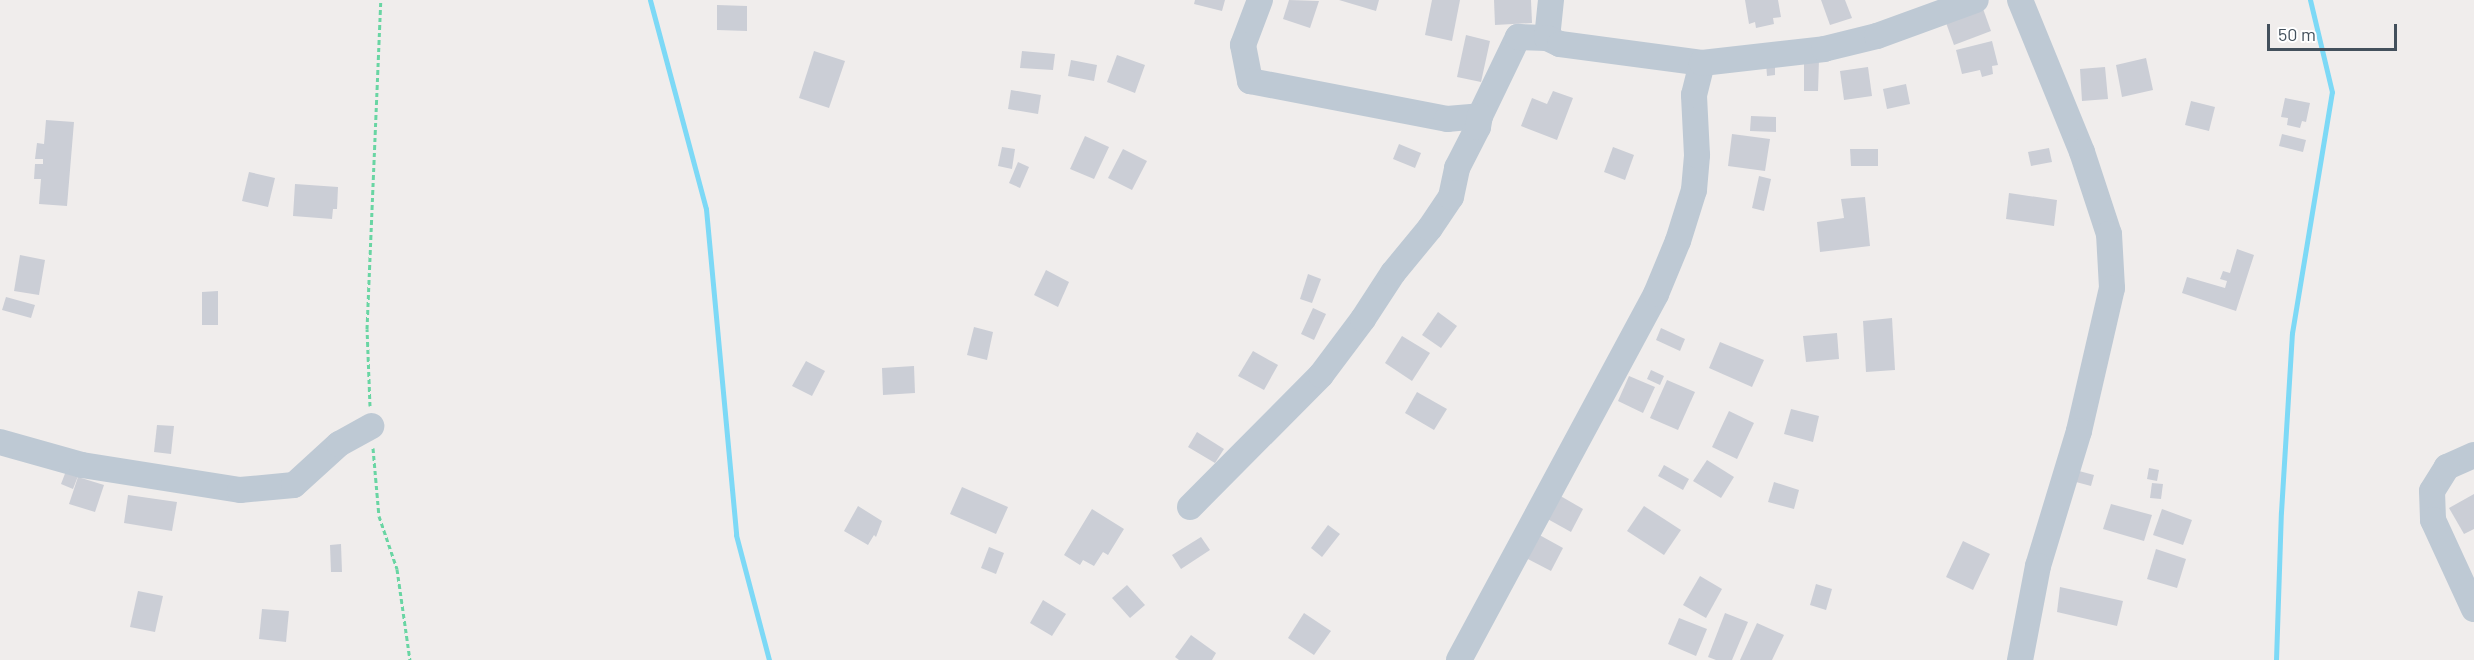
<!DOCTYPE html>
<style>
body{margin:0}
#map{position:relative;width:2474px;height:660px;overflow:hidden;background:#f0edec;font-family:Barlow,sans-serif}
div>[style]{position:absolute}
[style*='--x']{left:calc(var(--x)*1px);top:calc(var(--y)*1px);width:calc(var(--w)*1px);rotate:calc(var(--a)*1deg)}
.stream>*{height:5px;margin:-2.5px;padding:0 2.5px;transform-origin:2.5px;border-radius:2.5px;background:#7dd9f6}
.building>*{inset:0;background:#cbced6}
.path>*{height:3px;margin-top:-1.5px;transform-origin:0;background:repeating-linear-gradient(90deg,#69d5a3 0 4.5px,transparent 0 7.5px)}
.minor>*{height:26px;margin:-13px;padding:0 13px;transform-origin:13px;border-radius:13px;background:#bec9d4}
span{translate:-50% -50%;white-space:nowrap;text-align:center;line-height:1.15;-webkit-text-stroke:5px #fff;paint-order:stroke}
.scale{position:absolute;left:2267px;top:24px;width:130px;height:27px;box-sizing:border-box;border:3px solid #43505c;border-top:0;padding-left:8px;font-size:18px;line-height:21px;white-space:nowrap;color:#43505c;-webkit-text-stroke:4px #fff;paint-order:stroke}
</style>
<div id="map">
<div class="stream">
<i style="--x:650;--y:0;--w:216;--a:75"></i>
<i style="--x:706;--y:209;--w:327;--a:84.7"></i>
<i style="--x:736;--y:535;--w:129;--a:75.2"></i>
<i style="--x:2276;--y:660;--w:148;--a:-88.1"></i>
<i style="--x:2281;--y:512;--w:179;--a:-86.5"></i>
<i style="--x:2292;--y:333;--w:244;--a:-80.6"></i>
<i style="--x:2332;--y:92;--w:95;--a:-103.4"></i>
</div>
<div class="building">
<i style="clip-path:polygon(1195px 0,1225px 0,1222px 11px,1194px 4px)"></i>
<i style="clip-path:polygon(1289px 0,1319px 1px,1310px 28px,1283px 19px)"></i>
<i style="clip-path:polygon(1339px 0,1379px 0,1376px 11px)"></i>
<i style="clip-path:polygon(1432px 0,1460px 0,1452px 41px,1425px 35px)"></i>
<i style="clip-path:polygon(1494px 0,1531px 0,1532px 23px,1495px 25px)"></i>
<i style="clip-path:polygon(1745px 0,1778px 0,1781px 17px,1773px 18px,1774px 24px,1756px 28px,1755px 22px,1749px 24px)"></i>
<i style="clip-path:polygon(1821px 0,1845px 0,1852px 18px,1830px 25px)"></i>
<i style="clip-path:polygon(717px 5px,747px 6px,747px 31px,717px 30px)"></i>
<i style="clip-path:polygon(1982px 6px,1991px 31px,1954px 45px,1945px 20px)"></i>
<i style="clip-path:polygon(1466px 35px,1490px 41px,1481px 82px,1457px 77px)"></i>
<i style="clip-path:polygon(1992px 41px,1998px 65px,1992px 66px,1993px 74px,1982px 77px,1980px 70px,1962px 74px,1956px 50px)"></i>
<i style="clip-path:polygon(814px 51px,845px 61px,829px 108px,799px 98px)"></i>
<i style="clip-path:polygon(1022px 51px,1055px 54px,1053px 70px,1020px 68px)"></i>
<i style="clip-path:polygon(1117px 55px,1145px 65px,1135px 93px,1107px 82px)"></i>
<i style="clip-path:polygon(2146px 58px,2153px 90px,2122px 97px,2116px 65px)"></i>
<i style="clip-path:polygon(1804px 59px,1819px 60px,1818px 91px,1804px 91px)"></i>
<i style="clip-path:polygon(1071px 60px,1097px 65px,1094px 81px,1068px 76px)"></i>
<i style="clip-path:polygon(1766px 62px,1775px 62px,1775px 75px,1767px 76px)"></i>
<i style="clip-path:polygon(1868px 67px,1872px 96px,1844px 100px,1840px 71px)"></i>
<i style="clip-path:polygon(2105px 67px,2108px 99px,2082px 101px,2080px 69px)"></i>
<i style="clip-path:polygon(1906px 84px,1910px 104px,1887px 109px,1883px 89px)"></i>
<i style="clip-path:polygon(1011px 90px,1041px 95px,1038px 114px,1008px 109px)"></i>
<i style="clip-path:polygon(1553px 91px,1573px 98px,1557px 140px,1521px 126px,1532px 98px,1547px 104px)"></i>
<i style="clip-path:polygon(2285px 98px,2310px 103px,2306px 122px,2302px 121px,2300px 128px,2287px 125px,2288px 118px,2281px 117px)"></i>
<i style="clip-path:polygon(2191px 101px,2215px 107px,2209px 131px,2185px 125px)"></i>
<i style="clip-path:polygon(1751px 116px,1776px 117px,1776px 132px,1750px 131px)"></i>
<i style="clip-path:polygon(46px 120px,74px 122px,67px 206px,39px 204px,41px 179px,34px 179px,35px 164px,43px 164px,43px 159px,35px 159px,37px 143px,44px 144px)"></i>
<i style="clip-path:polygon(1732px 134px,1770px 139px,1765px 171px,1728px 166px)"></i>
<i style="clip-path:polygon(2282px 134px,2306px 140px,2303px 152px,2279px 146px)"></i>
<i style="clip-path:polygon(1085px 136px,1109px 147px,1094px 179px,1070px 169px)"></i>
<i style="clip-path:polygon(1399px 144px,1421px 153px,1415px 168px,1393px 159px)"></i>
<i style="clip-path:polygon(1002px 147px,1015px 149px,1012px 169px,998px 166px)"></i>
<i style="clip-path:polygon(1613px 147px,1634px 155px,1625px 180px,1604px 172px)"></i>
<i style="clip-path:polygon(2049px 148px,2052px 162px,2031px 166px,2028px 152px)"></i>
<i style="clip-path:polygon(1123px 149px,1147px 161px,1132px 190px,1108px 178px)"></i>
<i style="clip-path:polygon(1850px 149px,1878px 149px,1878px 166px,1851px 166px)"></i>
<i style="clip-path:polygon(1018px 162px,1029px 167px,1020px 188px,1009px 183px)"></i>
<i style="clip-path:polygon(249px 172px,275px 178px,268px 207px,242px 201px)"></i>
<i style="clip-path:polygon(1759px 176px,1771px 179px,1764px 211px,1752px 208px)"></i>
<i style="clip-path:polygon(295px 184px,338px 187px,337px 209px,333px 209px,332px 219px,293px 216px)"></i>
<i style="clip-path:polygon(2009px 193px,2057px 200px,2054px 226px,2006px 219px)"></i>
<i style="clip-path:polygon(1865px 197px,1870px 246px,1820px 252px,1817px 222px,1844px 218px,1841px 199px)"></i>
<i style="clip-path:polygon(2237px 249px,2254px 255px,2236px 311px,2182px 293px,2187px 277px,2225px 288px,2227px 281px,2220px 279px,2223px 271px,2230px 273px)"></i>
<i style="clip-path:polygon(20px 255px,45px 260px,39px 295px,14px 291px)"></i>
<i style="clip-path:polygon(1046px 270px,1069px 282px,1058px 307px,1034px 295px)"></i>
<i style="clip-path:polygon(1308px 274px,1321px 279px,1312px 303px,1300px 299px)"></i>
<i style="clip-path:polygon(218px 291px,218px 325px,202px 325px,202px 292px)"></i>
<i style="clip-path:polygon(6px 297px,35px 305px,31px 318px,2px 310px)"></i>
<i style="clip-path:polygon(1313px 308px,1326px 314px,1314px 340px,1301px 334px)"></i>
<i style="clip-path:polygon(1438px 312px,1457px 326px,1441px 348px,1422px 335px)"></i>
<i style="clip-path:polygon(1892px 318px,1895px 370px,1866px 372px,1863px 321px)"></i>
<i style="clip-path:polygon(974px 327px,993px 332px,987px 360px,967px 355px)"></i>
<i style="clip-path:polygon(1661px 328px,1685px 339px,1680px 351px,1656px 340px)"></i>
<i style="clip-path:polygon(1837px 333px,1839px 359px,1806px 362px,1803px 336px)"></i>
<i style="clip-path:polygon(1402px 336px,1430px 353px,1412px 381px,1385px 363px)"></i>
<i style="clip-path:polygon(1720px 342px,1764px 360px,1752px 387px,1709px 368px)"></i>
<i style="clip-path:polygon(1253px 351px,1278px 365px,1264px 390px,1238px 376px)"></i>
<i style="clip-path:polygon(806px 361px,825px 371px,812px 396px,792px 386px)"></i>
<i style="clip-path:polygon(914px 366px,915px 393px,883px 395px,882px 368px)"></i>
<i style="clip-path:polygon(1651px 370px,1664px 376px,1660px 385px,1647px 379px)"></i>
<i style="clip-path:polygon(1629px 376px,1655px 387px,1643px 413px,1618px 401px)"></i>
<i style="clip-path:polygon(1667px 380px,1695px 392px,1678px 430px,1650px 418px)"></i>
<i style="clip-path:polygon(1417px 392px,1447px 409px,1434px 430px,1405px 413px)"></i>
<i style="clip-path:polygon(1791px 409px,1819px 416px,1813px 442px,1784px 434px)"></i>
<i style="clip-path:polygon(1729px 411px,1754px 423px,1737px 459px,1712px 447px)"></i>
<i style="clip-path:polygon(157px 425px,174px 426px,171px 454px,154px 452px)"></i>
<i style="clip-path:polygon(1197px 432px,1224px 449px,1215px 463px,1188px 447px)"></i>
<i style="clip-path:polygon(1707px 460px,1734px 477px,1721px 498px,1693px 481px)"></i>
<i style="clip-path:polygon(1664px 465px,1689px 479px,1683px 490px,1658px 476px)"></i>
<i style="clip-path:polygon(2149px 468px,2159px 470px,2157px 481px,2147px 479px)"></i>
<i style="clip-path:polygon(66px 471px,78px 476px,73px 489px,61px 484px)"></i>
<i style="clip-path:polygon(2079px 471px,2094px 475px,2091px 486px,2076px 482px)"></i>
<i style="clip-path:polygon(78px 477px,104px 485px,95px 512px,69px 504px)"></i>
<i style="clip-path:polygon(1774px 482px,1799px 490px,1794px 509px,1768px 502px)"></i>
<i style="clip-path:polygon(2152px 483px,2163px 484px,2161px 499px,2150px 498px)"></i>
<i style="clip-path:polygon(962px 487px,1008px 507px,996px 534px,950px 514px)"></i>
<i style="clip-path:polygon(1557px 494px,1583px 509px,1571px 532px,1544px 517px)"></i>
<i style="clip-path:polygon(2474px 494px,2474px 529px,2464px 534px,2449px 508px)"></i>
<i style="clip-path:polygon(128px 495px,177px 502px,172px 531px,124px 523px)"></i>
<i style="clip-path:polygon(2111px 504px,2152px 515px,2144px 541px,2103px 529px)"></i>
<i style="clip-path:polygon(858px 506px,882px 521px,876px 537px,874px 535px,868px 545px,844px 531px)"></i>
<i style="clip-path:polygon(1644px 506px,1681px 530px,1664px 555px,1627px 531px)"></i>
<i style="clip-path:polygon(1092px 509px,1124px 529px,1108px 555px,1103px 552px,1094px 566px,1083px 560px,1080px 565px,1064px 555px)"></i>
<i style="clip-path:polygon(2162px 509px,2192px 520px,2183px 545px,2153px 535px)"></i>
<i style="clip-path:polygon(1328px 525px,1340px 534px,1322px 557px,1311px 548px)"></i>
<i style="clip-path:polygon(1534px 532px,1563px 548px,1551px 571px,1522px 556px)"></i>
<i style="clip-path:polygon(1201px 537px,1210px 550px,1181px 569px,1172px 555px)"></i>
<i style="clip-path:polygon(1963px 541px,1990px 554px,1973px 590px,1946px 577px)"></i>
<i style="clip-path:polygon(341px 544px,342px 572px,331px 572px,330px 545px)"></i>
<i style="clip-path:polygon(989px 547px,1004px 553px,996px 574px,981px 568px)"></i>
<i style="clip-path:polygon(2156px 549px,2186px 559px,2177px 588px,2147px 579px)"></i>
<i style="clip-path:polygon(1700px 576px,1722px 589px,1706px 618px,1683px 605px)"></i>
<i style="clip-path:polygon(1816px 584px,1832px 589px,1826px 610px,1810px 605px)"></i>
<i style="clip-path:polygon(1127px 585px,1145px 605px,1130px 618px,1112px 598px)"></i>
<i style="clip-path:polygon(2060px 587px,2123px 601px,2117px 626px,2057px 612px)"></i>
<i style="clip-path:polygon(138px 591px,163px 596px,155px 632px,130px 627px)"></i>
<i style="clip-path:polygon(1043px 600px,1066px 614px,1052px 636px,1030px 623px)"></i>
<i style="clip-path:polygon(262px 609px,289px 611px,286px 642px,259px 639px)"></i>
<i style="clip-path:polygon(1304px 613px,1331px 631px,1314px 655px,1288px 638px)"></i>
<i style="clip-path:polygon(1725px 613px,1748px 622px,1732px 660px,1716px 660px,1708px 657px)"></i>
<i style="clip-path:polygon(1679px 618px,1707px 629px,1696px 656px,1668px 644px)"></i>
<i style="clip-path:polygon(1757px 623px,1784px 635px,1772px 660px,1740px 660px)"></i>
<i style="clip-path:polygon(1191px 635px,1216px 653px,1212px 660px,1179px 660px,1175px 657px)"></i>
</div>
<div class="path">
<i style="--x:370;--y:406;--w:77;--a:-92.2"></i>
<i style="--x:367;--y:329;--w:329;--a:-87.6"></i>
<i style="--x:373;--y:448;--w:68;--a:85"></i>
<i style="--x:379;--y:516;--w:56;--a:71.2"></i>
<i style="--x:397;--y:569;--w:92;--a:81.9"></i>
</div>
<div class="minor">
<i style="--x:1260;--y:0;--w:48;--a:110.7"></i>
<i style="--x:1243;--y:45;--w:37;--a:79"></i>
<i style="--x:1250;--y:81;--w:201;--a:10.9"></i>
<i style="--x:1447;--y:119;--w:33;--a:-5"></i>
<i style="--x:1480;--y:116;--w:88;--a:-64.3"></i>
<i style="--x:1518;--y:37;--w:29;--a:2"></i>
<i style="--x:1551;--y:0;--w:38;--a:96"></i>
<i style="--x:1547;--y:38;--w:14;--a:25"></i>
<i style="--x:1560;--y:44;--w:143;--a:7.6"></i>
<i style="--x:2020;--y:0;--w:164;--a:67.8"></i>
<i style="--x:2082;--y:152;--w:86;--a:71.8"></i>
<i style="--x:2109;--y:234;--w:54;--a:86.8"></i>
<i style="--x:2112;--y:288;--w:147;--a:103"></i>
<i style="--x:2079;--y:431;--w:141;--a:106.9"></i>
<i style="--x:2038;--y:566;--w:96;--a:100.8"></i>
<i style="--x:0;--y:442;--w:85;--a:15.7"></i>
<i style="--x:82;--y:465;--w:160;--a:9"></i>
<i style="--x:240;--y:490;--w:54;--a:-5.3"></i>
<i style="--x:294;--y:485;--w:61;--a:-42.3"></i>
<i style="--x:339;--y:444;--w:37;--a:-29"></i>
<i style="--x:2474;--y:455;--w:30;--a:156"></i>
<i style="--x:2447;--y:467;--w:28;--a:122"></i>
<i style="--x:2432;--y:491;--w:29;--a:88"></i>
<i style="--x:2433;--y:520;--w:98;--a:65.3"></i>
<i style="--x:1190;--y:507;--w:186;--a:-45.2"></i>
<i style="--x:1321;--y:375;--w:70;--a:-53.1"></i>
<i style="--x:1363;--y:319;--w:55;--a:-56.9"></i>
<i style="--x:1393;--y:273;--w:58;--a:-50.6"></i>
<i style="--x:1430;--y:228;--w:37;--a:-56"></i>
<i style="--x:1451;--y:197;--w:30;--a:-78"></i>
<i style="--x:1457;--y:168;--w:46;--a:-62.9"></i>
<i style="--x:1478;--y:127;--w:11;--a:-80"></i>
<i style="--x:1459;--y:660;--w:416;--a:-61.7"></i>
<i style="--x:1656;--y:294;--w:57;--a:-67.5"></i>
<i style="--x:1678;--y:241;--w:53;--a:-72.6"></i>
<i style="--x:1694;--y:190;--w:35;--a:-85"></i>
<i style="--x:1697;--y:155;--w:60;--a:-92.9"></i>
<i style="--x:1694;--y:95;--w:33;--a:-76"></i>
<i style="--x:1702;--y:63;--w:123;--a:-6.5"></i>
<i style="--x:1824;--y:49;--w:55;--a:-13.8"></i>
<i style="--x:1877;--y:36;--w:105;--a:-20"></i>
</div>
<div class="scale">50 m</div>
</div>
